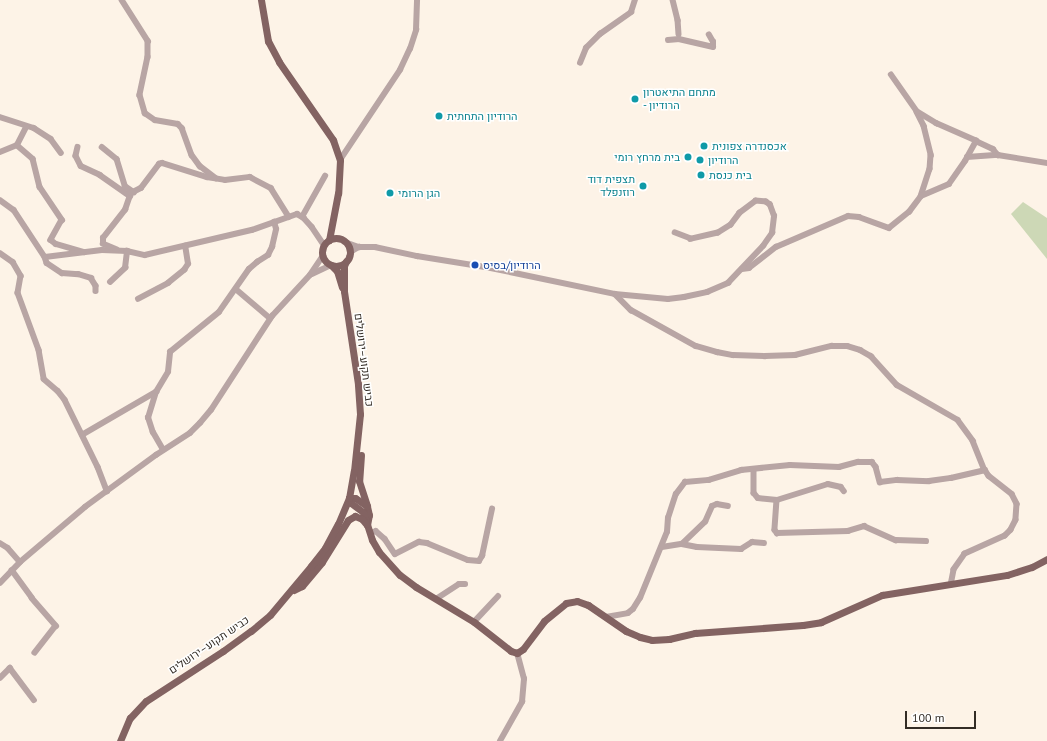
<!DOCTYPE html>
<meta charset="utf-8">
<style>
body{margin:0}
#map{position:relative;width:1047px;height:741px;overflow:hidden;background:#fdf3e7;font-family:"PT Sans",Heebo,sans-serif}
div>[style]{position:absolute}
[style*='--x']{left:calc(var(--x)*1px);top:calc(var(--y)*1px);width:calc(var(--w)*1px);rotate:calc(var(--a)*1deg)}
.green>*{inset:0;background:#cdd8b6}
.minor>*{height:5.5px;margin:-2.75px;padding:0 2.75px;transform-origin:2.75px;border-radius:2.75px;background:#b8a5a4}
.major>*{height:7px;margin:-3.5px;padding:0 3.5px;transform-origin:3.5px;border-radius:3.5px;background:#836362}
.major>.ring{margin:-3.5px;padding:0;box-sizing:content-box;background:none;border:7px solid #836362;border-radius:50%}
.dots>*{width:11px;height:11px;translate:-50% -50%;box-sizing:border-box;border:2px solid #fff;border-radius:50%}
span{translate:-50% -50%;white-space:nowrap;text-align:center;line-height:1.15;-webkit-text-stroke:3px #fff;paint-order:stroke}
.culture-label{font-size:11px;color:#0d838f}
.left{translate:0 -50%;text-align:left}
.right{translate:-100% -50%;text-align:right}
.transit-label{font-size:11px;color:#164399}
.street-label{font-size:11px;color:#332c25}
.scale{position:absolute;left:905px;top:711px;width:71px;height:18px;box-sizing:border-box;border:2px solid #332c25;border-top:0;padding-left:5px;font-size:12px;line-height:14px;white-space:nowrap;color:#332c25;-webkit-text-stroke:3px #fff;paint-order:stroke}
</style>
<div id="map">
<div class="green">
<i style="clip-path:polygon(1023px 202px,1047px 218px,1047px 259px,1011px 214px)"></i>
</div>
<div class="minor">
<i style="--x:122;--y:0;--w:49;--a:57.6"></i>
<i style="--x:148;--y:41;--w:16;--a:90"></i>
<i style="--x:148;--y:57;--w:39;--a:102"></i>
<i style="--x:140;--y:95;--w:19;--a:74"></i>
<i style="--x:145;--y:113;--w:12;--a:35"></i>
<i style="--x:155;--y:120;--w:23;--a:10"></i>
<i style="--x:178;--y:124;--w:6;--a:45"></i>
<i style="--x:182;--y:128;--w:29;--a:70"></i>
<i style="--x:192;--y:155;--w:14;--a:54"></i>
<i style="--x:200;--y:166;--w:20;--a:37"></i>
<i style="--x:673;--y:0;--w:21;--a:76"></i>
<i style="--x:678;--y:20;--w:14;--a:86"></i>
<i style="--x:668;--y:40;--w:11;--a:-5"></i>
<i style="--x:679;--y:39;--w:35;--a:13"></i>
<i style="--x:713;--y:47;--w:5;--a:-90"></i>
<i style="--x:713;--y:42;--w:8;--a:-120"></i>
<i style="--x:580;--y:63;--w:16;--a:-68"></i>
<i style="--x:586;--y:48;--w:20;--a:-45"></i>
<i style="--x:600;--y:34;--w:38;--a:-35"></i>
<i style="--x:631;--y:12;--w:13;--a:-72"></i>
<i style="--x:917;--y:112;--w:16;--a:63"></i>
<i style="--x:924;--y:126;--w:30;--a:76"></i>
<i style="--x:931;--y:155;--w:14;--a:94"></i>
<i style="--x:930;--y:169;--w:28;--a:108"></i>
<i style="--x:0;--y:117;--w:36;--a:18"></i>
<i style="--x:34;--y:128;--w:20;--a:33"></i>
<i style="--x:51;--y:139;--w:17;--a:54"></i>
<i style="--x:976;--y:141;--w:19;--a:25"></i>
<i style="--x:993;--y:149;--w:8;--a:50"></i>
<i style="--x:17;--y:145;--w:21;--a:41"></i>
<i style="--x:33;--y:159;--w:29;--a:76"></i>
<i style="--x:40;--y:187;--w:40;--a:56"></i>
<i style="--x:62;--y:220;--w:23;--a:119"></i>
<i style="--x:51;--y:240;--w:6;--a:39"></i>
<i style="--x:56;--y:244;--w:29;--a:16"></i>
<i style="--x:78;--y:147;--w:9;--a:103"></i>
<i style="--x:76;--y:156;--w:11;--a:63"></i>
<i style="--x:81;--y:166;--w:21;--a:25"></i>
<i style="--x:100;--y:175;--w:37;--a:35"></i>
<i style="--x:102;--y:147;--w:19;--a:39"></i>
<i style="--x:117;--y:159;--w:28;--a:73"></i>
<i style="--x:125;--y:186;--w:11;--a:34"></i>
<i style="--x:0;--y:152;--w:18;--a:-22"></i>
<i style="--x:17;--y:145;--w:20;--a:-63"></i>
<i style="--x:967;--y:157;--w:31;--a:-4"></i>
<i style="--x:998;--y:155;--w:50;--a:9.3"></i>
<i style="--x:340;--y:160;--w:108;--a:-56.3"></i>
<i style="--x:400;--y:70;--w:23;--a:-65"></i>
<i style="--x:410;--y:49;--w:20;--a:-72"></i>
<i style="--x:416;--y:30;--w:30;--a:-88"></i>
<i style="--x:0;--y:200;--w:17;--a:36"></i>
<i style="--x:14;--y:210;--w:56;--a:56.6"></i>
<i style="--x:45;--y:257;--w:57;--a:-7"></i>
<i style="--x:102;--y:250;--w:25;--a:2"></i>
<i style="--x:127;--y:251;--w:18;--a:13"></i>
<i style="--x:145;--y:255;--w:110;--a:-13.2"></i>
<i style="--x:252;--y:230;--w:48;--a:-19.6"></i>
<i style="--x:297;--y:214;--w:8;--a:30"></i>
<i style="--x:304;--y:218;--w:12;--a:48"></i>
<i style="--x:312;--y:227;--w:22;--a:56"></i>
<i style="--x:302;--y:217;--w:47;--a:-60.7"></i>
<i style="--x:345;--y:242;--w:15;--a:20"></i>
<i style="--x:359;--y:247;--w:16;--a:0"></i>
<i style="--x:375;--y:247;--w:43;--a:12.1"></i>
<i style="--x:417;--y:256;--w:75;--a:9.2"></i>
<i style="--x:491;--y:268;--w:127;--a:11.8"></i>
<i style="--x:615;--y:294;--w:53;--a:5.4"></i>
<i style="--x:668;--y:299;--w:16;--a:-7"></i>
<i style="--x:684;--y:297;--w:24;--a:-12"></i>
<i style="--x:707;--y:292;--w:23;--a:-23"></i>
<i style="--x:728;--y:283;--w:51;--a:-46.6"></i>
<i style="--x:763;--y:246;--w:16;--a:-55"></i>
<i style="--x:772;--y:233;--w:17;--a:-83"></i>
<i style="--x:774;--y:216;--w:12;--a:-110"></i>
<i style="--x:770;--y:205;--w:5;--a:-143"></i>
<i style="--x:766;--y:202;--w:10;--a:-174"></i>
<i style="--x:756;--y:201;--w:20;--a:143"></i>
<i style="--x:740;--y:213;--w:15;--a:127"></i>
<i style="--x:731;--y:225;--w:15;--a:148"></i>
<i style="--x:718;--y:233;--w:28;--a:167"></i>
<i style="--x:691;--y:239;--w:17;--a:-159"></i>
<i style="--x:117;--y:250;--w:15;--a:-157"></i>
<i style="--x:103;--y:244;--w:6;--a:-90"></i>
<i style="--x:103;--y:238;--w:36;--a:-52"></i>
<i style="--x:125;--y:210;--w:18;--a:-71"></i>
<i style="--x:131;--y:193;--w:11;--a:-27"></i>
<i style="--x:141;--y:188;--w:30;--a:-53"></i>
<i style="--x:159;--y:164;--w:3;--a:-18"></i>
<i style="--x:162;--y:163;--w:47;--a:17.3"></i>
<i style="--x:207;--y:177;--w:18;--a:9"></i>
<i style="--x:225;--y:180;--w:25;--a:-7"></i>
<i style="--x:250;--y:177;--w:24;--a:28"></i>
<i style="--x:271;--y:188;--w:34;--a:58"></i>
<i style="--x:0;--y:253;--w:16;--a:35"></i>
<i style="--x:13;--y:262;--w:16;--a:60"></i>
<i style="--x:21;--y:276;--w:17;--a:100"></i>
<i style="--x:18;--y:293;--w:61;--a:69.8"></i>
<i style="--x:39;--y:350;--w:29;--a:80"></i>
<i style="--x:44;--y:379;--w:18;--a:41"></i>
<i style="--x:58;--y:391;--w:11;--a:52"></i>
<i style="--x:65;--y:400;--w:75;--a:63.8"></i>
<i style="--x:98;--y:467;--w:26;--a:69"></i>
<i style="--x:45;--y:257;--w:6;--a:72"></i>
<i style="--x:47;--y:263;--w:18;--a:34"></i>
<i style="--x:62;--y:273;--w:16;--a:4"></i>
<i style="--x:78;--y:274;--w:14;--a:17"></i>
<i style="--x:91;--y:278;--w:9;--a:58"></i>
<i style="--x:96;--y:286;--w:5;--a:90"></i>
<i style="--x:349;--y:257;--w:7;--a:-63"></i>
<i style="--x:352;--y:251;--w:8;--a:-30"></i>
<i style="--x:742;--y:269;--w:7;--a:-8"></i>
<i style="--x:749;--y:268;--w:34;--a:-38"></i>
<i style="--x:776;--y:247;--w:78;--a:-23.3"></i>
<i style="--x:848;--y:216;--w:11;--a:5"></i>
<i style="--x:859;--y:217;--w:32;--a:20"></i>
<i style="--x:889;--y:228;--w:26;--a:-39"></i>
<i style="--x:909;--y:212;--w:20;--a:-53"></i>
<i style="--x:921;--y:196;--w:30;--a:-23"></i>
<i style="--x:949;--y:184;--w:28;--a:-55"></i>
<i style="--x:965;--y:161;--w:23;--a:-61"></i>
<i style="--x:976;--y:141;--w:43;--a:-156.4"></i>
<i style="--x:937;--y:124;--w:23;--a:-149"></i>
<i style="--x:917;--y:112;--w:45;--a:-125.1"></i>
<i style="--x:312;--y:274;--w:21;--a:-25"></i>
<i style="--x:110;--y:282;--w:21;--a:-43"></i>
<i style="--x:125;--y:268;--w:17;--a:-83"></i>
<i style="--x:236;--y:289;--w:45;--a:40.5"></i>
<i style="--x:615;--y:294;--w:23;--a:45"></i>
<i style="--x:631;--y:310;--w:74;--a:29"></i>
<i style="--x:696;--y:346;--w:22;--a:16"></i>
<i style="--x:717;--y:352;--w:16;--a:11"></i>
<i style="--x:733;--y:355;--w:32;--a:2"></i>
<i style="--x:765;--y:356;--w:30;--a:-2"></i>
<i style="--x:795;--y:355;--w:38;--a:-14"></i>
<i style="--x:832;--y:346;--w:15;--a:0"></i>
<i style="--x:847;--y:346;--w:14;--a:17"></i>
<i style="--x:860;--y:350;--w:13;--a:29"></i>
<i style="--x:871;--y:356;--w:39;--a:48"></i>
<i style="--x:897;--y:385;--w:70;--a:29.8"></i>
<i style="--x:958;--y:420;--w:26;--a:54"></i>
<i style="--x:973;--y:441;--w:31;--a:68"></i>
<i style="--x:138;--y:299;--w:34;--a:-28"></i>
<i style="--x:168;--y:283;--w:21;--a:-39"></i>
<i style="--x:184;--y:270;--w:7;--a:-56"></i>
<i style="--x:188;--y:264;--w:18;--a:-99"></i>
<i style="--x:82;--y:435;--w:86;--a:-30.2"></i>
<i style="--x:163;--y:450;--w:20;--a:-120"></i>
<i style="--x:153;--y:433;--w:16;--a:-108"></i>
<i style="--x:148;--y:418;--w:27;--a:-73"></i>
<i style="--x:156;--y:392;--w:23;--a:-59"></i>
<i style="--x:168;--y:372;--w:20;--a:-84"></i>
<i style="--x:170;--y:352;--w:63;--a:-39.2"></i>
<i style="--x:219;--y:312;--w:52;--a:-55.1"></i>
<i style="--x:249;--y:269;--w:11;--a:-41"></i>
<i style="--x:257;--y:262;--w:13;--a:-32"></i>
<i style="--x:268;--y:255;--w:9;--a:-63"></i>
<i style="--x:272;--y:247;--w:18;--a:-77"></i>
<i style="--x:276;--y:229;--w:7;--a:-106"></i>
<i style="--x:754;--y:469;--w:24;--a:90"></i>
<i style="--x:754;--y:493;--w:6;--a:51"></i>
<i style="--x:758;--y:498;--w:19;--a:6"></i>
<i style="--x:777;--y:500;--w:53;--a:-17.4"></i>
<i style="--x:828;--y:484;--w:13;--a:13"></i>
<i style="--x:841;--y:487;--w:5;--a:53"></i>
<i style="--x:777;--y:500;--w:30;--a:94"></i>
<i style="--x:775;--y:530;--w:4;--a:56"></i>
<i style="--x:777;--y:533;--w:71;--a:-1.6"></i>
<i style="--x:848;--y:531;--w:17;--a:-17"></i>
<i style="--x:864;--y:526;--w:35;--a:24"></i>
<i style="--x:896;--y:540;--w:30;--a:2"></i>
<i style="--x:370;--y:533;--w:6;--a:-18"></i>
<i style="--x:376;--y:531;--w:12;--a:42"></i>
<i style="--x:385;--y:539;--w:18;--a:56"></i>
<i style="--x:395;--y:554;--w:27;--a:-27"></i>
<i style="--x:419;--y:542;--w:8;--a:7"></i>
<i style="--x:427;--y:543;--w:44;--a:22.5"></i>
<i style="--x:468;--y:560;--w:11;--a:5"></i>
<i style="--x:479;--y:561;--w:6;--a:-59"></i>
<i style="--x:482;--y:556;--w:48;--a:-78"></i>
<i style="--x:0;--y:543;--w:9;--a:32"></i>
<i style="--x:8;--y:548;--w:18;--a:49"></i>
<i style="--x:682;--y:544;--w:15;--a:11"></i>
<i style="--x:697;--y:547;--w:44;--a:2.6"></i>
<i style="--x:741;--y:549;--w:13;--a:-32"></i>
<i style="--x:752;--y:542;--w:12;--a:5"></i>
<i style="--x:662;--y:547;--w:20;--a:-9"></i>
<i style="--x:682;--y:544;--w:32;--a:-44"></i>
<i style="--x:705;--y:522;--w:17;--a:-66"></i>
<i style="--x:712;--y:506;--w:5;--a:-22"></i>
<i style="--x:717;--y:504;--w:11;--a:10"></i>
<i style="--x:12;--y:570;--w:34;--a:54"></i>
<i style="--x:32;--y:598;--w:37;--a:49"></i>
<i style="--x:56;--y:626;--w:34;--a:128"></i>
<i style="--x:0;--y:583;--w:29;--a:-46"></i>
<i style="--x:20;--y:562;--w:85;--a:-40.2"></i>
<i style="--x:85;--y:507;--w:88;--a:-36.2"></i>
<i style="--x:156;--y:455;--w:40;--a:-32.9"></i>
<i style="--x:190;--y:433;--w:14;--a:-45"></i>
<i style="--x:200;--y:423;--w:17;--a:-50"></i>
<i style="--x:211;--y:410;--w:112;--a:-57"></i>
<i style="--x:272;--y:316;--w:56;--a:-47.2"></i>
<i style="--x:310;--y:275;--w:23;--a:-56"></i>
<i style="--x:436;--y:599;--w:27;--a:-33"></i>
<i style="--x:459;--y:584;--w:6;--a:0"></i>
<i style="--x:606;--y:617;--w:22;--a:-10"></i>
<i style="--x:628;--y:613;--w:6;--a:-39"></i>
<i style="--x:633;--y:609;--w:13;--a:-58"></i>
<i style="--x:640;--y:598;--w:71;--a:-67.8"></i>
<i style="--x:667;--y:532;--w:14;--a:-86"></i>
<i style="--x:668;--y:518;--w:25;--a:-72"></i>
<i style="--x:676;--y:494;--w:15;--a:-53"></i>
<i style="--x:685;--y:482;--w:24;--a:-5"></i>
<i style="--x:709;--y:480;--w:34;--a:-17"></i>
<i style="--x:741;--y:470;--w:49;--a:-5.8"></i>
<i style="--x:790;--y:465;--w:49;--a:2.3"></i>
<i style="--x:839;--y:467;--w:20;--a:-15"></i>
<i style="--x:858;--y:462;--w:14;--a:0"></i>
<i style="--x:872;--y:462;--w:6;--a:51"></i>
<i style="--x:876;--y:467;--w:16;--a:75"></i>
<i style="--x:880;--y:482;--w:17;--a:-7"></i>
<i style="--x:897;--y:480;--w:32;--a:2"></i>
<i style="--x:929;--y:481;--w:22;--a:-8"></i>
<i style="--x:951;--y:478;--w:35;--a:-13"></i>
<i style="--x:985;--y:470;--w:7;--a:56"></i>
<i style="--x:989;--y:476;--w:29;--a:38"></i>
<i style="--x:1012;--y:494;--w:11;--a:63"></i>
<i style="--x:1017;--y:504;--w:16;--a:94"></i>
<i style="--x:1016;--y:520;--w:11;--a:117"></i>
<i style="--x:1011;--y:530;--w:8;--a:135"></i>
<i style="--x:1005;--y:536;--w:44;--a:155.8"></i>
<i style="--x:965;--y:554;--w:19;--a:125"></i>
<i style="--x:954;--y:570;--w:15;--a:101"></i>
<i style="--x:474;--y:622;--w:35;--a:-47"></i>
<i style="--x:0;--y:678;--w:14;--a:-45"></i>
<i style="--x:10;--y:668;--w:40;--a:53"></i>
<i style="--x:500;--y:741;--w:45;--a:-60.6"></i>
<i style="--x:522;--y:702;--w:23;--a:-85"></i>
<i style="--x:524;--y:679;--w:27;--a:-105"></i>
</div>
<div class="major">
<i style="--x:261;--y:0;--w:42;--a:80.3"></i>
<i style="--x:268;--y:41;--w:24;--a:62"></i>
<i style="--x:279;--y:62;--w:95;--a:55.3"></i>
<i style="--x:333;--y:140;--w:21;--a:71"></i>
<i style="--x:340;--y:160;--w:33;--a:93"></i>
<i style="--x:338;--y:193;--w:48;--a:100.8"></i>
<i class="ring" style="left:322px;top:238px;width:21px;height:21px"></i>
<i style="--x:331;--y:265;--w:8;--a:45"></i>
<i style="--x:337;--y:271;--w:17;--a:73"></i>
<i style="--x:361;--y:455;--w:26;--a:94"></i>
<i style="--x:359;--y:481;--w:25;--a:72"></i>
<i style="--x:367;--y:525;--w:10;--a:-79"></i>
<i style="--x:369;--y:515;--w:9;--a:-103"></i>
<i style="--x:367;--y:506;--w:14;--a:-146"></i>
<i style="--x:355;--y:498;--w:6;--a:180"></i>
<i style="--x:349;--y:498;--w:5;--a:68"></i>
<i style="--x:351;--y:503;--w:15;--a:37"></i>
<i style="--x:363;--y:512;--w:29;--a:72"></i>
<i style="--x:372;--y:540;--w:14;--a:60"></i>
<i style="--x:379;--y:552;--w:31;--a:48"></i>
<i style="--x:400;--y:575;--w:20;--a:37"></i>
<i style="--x:416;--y:587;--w:68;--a:31.1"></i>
<i style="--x:474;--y:622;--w:47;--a:38.1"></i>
<i style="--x:511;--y:651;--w:6;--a:18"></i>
<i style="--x:517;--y:653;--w:7;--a:-34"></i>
<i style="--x:523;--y:649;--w:35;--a:-53"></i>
<i style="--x:544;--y:621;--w:28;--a:-39"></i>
<i style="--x:566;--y:603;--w:11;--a:-10"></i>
<i style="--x:577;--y:601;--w:12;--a:20"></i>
<i style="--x:588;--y:605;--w:46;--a:34.4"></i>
<i style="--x:626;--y:631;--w:15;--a:23"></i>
<i style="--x:640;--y:637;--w:12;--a:14"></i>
<i style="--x:652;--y:640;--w:17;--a:-3"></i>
<i style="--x:669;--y:639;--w:27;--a:-13"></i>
<i style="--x:695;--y:633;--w:108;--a:-4.2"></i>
<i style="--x:803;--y:625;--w:18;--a:-9"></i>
<i style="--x:821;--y:622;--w:67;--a:-23.9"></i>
<i style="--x:882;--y:595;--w:127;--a:-9.1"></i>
<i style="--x:1007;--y:575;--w:26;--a:-18"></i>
<i style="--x:1032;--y:567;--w:17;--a:-28"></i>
<i style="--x:294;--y:590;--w:9;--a:-27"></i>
<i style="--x:302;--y:586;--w:31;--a:-50"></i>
<i style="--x:322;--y:562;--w:49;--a:-58.2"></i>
<i style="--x:348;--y:520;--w:8;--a:-30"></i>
<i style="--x:355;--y:516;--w:8;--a:23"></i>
<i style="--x:362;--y:519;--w:6;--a:51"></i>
<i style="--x:120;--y:741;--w:25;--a:-67"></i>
<i style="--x:130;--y:718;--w:23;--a:-47"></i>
<i style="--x:146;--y:701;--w:92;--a:-33"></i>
<i style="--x:223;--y:651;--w:34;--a:-36"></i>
<i style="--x:251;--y:631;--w:25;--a:-40"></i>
<i style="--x:270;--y:615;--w:64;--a:-50.1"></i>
<i style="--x:311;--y:566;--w:23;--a:-52"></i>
<i style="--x:325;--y:548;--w:27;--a:-62"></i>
<i style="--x:338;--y:524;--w:28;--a:-67"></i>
<i style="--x:349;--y:498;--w:27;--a:-80"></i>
<i style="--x:354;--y:471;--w:57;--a:-84"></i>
<i style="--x:360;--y:414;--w:30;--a:-94"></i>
<i style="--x:358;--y:384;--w:94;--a:-98.6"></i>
<i style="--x:344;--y:291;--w:25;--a:-90"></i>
<i style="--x:344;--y:266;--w:5;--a:-68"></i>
</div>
<div class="dots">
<i style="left:635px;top:99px;background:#0f9aa8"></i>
<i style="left:439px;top:116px;background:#0f9aa8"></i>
<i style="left:704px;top:146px;background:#0f9aa8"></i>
<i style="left:688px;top:157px;background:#0f9aa8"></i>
<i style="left:700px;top:160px;background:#0f9aa8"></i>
<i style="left:701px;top:175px;background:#0f9aa8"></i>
<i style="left:643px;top:186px;background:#0f9aa8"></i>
<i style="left:390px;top:193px;background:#0f9aa8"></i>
<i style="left:475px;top:265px;background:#1a4fb4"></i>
</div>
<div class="culture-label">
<span class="left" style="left:643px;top:99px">מתחם התיאטרון<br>- הרודיון</span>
<span class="left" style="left:447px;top:116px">הרודיון התחתית</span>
<span class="left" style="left:712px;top:146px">אכסנדרה צפונית</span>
<span class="right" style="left:680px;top:157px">בית מרחץ רומי</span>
<span class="left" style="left:708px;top:160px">הרודיון</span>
<span class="left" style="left:709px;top:175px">בית כנסת</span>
<span class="right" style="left:635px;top:186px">תצפית דוד<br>רוזנפלד</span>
<span class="left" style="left:398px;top:193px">הגן הרומי</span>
</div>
<div class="transit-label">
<span class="left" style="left:483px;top:265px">הרודיון/בסיס</span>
</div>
<div class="street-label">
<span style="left:364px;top:360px;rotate:83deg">כביש תקוע–ירושלים</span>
<span style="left:209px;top:645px;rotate:-34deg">כביש תקוע–ירושלים</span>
</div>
<div class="scale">100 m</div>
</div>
